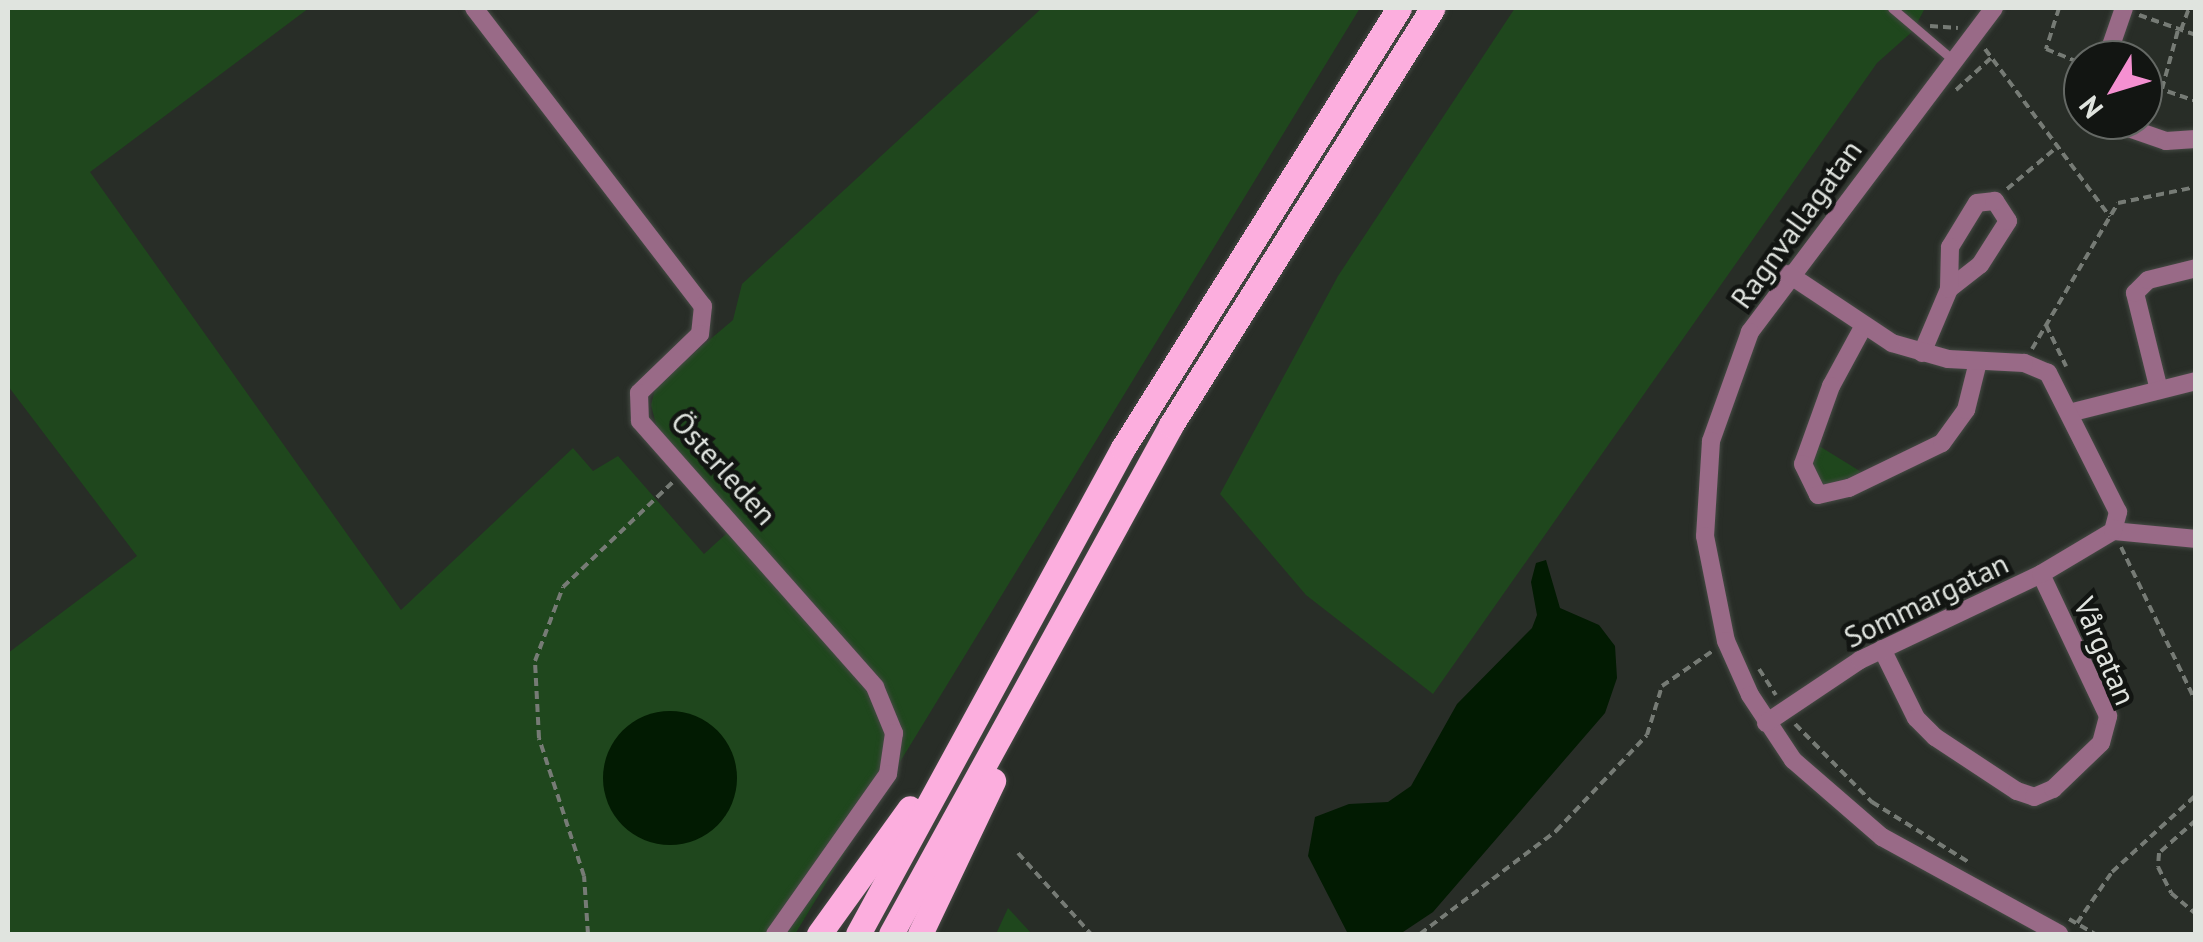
<!DOCTYPE html>
<meta charset="utf-8">
<style>
body{margin:0}
#map{position:relative;width:2203px;height:942px;overflow:hidden;background:#282d27;font-family:"PT Sans",sans-serif}
div>[style]{position:absolute}
[style*='--x']{left:calc(var(--x)*1px);top:calc(var(--y)*1px);width:calc(var(--w)*1px);rotate:calc(var(--a)*1deg)}
.green>*{inset:0;background:#1f471d}
.water>*{inset:0;background:#021b02}
.round{border-radius:50%}
.path>*{height:4px;margin-top:-2px;transform-origin:0;background:repeating-linear-gradient(90deg,#767b75 0 8px,transparent 0 13px)}
.roads{filter:drop-shadow(0 0 2px #454a44) drop-shadow(0 0 2px #454a44)}
.lane>*{height:9px;margin:-4.5px;padding:0 4.5px;transform-origin:4.5px;border-radius:4.5px;background:#996a87}
.street>*{height:18px;margin:-9px;padding:0 9px;transform-origin:9px;border-radius:9px;background:#996a87}
.primary>*{height:25px;margin:-12.5px;padding:0 12.5px;transform-origin:12.5px;border-radius:12.5px;background:#fcaede}
span{translate:-50% -50%;white-space:nowrap;text-align:center;line-height:1.15;-webkit-text-stroke:9px #121512;paint-order:stroke}
.street-label{font-size:30px;color:#e0e4df}
.frame{position:absolute;inset:0;border:10px solid #e0e4df;pointer-events:none}
.north{position:absolute;left:2063px;top:40px;width:100px;height:100px;box-sizing:border-box;background:#121512;border:2px solid #646864;border-radius:50%;rotate:232deg;font-size:28px;font-weight:700;line-height:40px;text-align:center;color:#e0e4df}
.north::after{content:'';display:block;margin:auto;width:35px;height:45px;background:#f590d1;clip-path:polygon(50% 0,100% 100%,50% 72%,0 100%)}
</style>
<div id="map">
<div class="green">
<i style="clip-path:polygon(8px 8px,309px 8px,90px 172px,401px 610px,573px 448px,593px 471px,618px 456px,704px 554px,738px 523px,658px 432px,651px 405px,656px 385px,733px 320px,742px 284px,1042px 8px,1360px 8px,795px 934px,8px 934px,8px 653px,137px 556px,8px 386px)"></i>
<i style="clip-path:polygon(1515px 8px,1925px 8px,1913px 31px,1877px 63px,1433px 694px,1306px 595px,1220px 494px,1338px 276px)"></i>
<i style="clip-path:polygon(1816px 444px,1863px 473px,1837px 487px,1820px 484px,1811px 460px)"></i>
<i style="clip-path:polygon(1008px 908px,1032px 934px,996px 934px)"></i>
</div>
<div class="water">
<i style="clip-path:polygon(1546px 560px,1560px 608px,1599px 625px,1615px 646px,1617px 678px,1605px 713px,1433px 912px,1400px 934px,1348px 934px,1308px 856px,1315px 817px,1349px 804px,1388px 802px,1411px 786px,1457px 704px,1532px 628px,1537px 615px,1531px 582px,1536px 563px)"></i>
<i class="round" style="left:603px;top:711px;width:134px;height:134px"></i>
</div>
<div class="path">
<i style="--x:2059;--y:8;--w:43;--a:107.6"></i>
<i style="--x:2046;--y:49;--w:40;--a:22"></i>
<i style="--x:2139;--y:15;--w:60;--a:19.3"></i>
<i style="--x:1930;--y:26;--w:28;--a:4"></i>
<i style="--x:2181;--y:30;--w:23;--a:-70"></i>
<i style="--x:1985;--y:49;--w:209;--a:53.3"></i>
<i style="--x:2143;--y:83;--w:56;--a:18.8"></i>
<i style="--x:2162;--y:89;--w:61;--a:-74.8"></i>
<i style="--x:1956;--y:90;--w:47;--a:-42.4"></i>
<i style="--x:2007;--y:189;--w:65;--a:-40"></i>
<i style="--x:2046;--y:325;--w:46;--a:64"></i>
<i style="--x:2032;--y:349;--w:169;--a:-59.5"></i>
<i style="--x:2118;--y:203;--w:80;--a:-11.6"></i>
<i style="--x:2121;--y:547;--w:172;--a:64.2"></i>
<i style="--x:1759;--y:669;--w:31;--a:57"></i>
<i style="--x:1795;--y:724;--w:110;--a:45.4"></i>
<i style="--x:1872;--y:802;--w:115;--a:31.9"></i>
<i style="--x:2196;--y:820;--w:50;--a:138.3"></i>
<i style="--x:2159;--y:853;--w:14;--a:94"></i>
<i style="--x:2158;--y:867;--w:29;--a:63"></i>
<i style="--x:2171;--y:893;--w:33;--a:40"></i>
<i style="--x:1018;--y:853;--w:109;--a:48"></i>
<i style="--x:2069;--y:919;--w:30;--a:30"></i>
<i style="--x:2077;--y:923;--w:62;--a:-55.5"></i>
<i style="--x:2112;--y:872;--w:114;--a:-42.5"></i>
<i style="--x:588;--y:934;--w:58;--a:-93.9"></i>
<i style="--x:584;--y:876;--w:145;--a:-108.1"></i>
<i style="--x:539;--y:738;--w:77;--a:-93"></i>
<i style="--x:535;--y:661;--w:79;--a:-69.3"></i>
<i style="--x:563;--y:587;--w:152;--a:-43.7"></i>
<i style="--x:1420;--y:934;--w:171;--a:-37.1"></i>
<i style="--x:1556;--y:831;--w:132;--a:-46.5"></i>
<i style="--x:1647;--y:735;--w:51;--a:-73"></i>
<i style="--x:1662;--y:686;--w:63;--a:-34.7"></i>
</div>
<div class="roads">
<div class="lane">
<i style="--x:1892;--y:8;--w:80;--a:40.4"></i>
</div>
<div class="street">
<i style="--x:474;--y:8;--w:376;--a:52.5"></i>
<i style="--x:703;--y:306;--w:28;--a:96"></i>
<i style="--x:700;--y:334;--w:85;--a:136"></i>
<i style="--x:639;--y:393;--w:28;--a:88"></i>
<i style="--x:640;--y:421;--w:355;--a:48.5"></i>
<i style="--x:875;--y:687;--w:50;--a:67.6"></i>
<i style="--x:894;--y:733;--w:41;--a:98.3"></i>
<i style="--x:888;--y:774;--w:196;--a:125.2"></i>
<i style="--x:1994;--y:8;--w:406;--a:127"></i>
<i style="--x:1750;--y:332;--w:116;--a:109.7"></i>
<i style="--x:1711;--y:441;--w:95;--a:93.6"></i>
<i style="--x:1705;--y:536;--w:107;--a:78.7"></i>
<i style="--x:1726;--y:641;--w:59;--a:66"></i>
<i style="--x:1750;--y:695;--w:78;--a:56.5"></i>
<i style="--x:1793;--y:760;--w:118;--a:40.9"></i>
<i style="--x:1882;--y:837;--w:202;--a:28.7"></i>
<i style="--x:2106;--y:60;--w:55;--a:-70.9"></i>
<i style="--x:2114;--y:123;--w:55;--a:19.1"></i>
<i style="--x:2166;--y:141;--w:30;--a:-4"></i>
<i style="--x:1862;--y:329;--w:65;--a:118.5"></i>
<i style="--x:1831;--y:386;--w:83;--a:109.7"></i>
<i style="--x:1803;--y:464;--w:34;--a:64"></i>
<i style="--x:1818;--y:495;--w:32;--a:-13"></i>
<i style="--x:1849;--y:488;--w:103;--a:-25.8"></i>
<i style="--x:1942;--y:443;--w:41;--a:-54"></i>
<i style="--x:1966;--y:410;--w:49;--a:-76"></i>
<i style="--x:1922;--y:353;--w:69;--a:-67.1"></i>
<i style="--x:1949;--y:289;--w:39;--a:-38"></i>
<i style="--x:1980;--y:265;--w:52;--a:-57.5"></i>
<i style="--x:2008;--y:221;--w:24;--a:-123"></i>
<i style="--x:1995;--y:201;--w:18;--a:174"></i>
<i style="--x:1977;--y:203;--w:52;--a:121.5"></i>
<i style="--x:1950;--y:247;--w:42;--a:91.4"></i>
<i style="--x:2159;--y:390;--w:100;--a:-103.9"></i>
<i style="--x:2135;--y:293;--w:18;--a:-45"></i>
<i style="--x:2148;--y:280;--w:49;--a:-14"></i>
<i style="--x:2073;--y:412;--w:127;--a:-14.1"></i>
<i style="--x:2113;--y:531;--w:83;--a:5.5"></i>
<i style="--x:1882;--y:649;--w:77;--a:63.8"></i>
<i style="--x:1916;--y:718;--w:27;--a:45"></i>
<i style="--x:1935;--y:737;--w:98;--a:33.4"></i>
<i style="--x:2017;--y:791;--w:18;--a:19"></i>
<i style="--x:2034;--y:797;--w:21;--a:-23"></i>
<i style="--x:2053;--y:789;--w:66;--a:-43.8"></i>
<i style="--x:2101;--y:743;--w:28;--a:-75"></i>
<i style="--x:2108;--y:716;--w:157;--a:-115.3"></i>
<i style="--x:1766;--y:723;--w:113;--a:-33.8"></i>
<i style="--x:1860;--y:660;--w:200;--a:-25.4"></i>
<i style="--x:2041;--y:574;--w:84;--a:-30.8"></i>
<i style="--x:2113;--y:531;--w:20;--a:-75"></i>
<i style="--x:2118;--y:512;--w:156;--a:-116.7"></i>
<i style="--x:2048;--y:373;--w:26;--a:-157"></i>
<i style="--x:2024;--y:363;--w:76;--a:-177"></i>
<i style="--x:1948;--y:359;--w:58;--a:-164.1"></i>
<i style="--x:1892;--y:343;--w:125;--a:-146.4"></i>
</div>
<div class="primary">
<i style="--x:819;--y:934;--w:155;--a:-54.2"></i>
<i style="--x:858;--y:934;--w:554;--a:-61.4"></i>
<i style="--x:1123;--y:448;--w:519;--a:-57.9"></i>
<i style="--x:891;--y:934;--w:581;--a:-61.18"></i>
<i style="--x:1171;--y:425;--w:492;--a:-57.9"></i>
<i style="--x:920;--y:934;--w:170;--a:-64.5"></i>
</div>
</div>
<div class="street-label">
<span style="left:1796px;top:224px;rotate:-54deg">Ragnvallagatan</span>
<span style="left:724px;top:468px;rotate:48deg">Österleden</span>
<span style="left:1926px;top:600px;rotate:-26deg">Sommargatan</span>
<span style="left:2105px;top:651px;rotate:67deg">Vårgatan</span>
</div>
<div class="frame"></div>
<div class="north">N</div>
</div>
